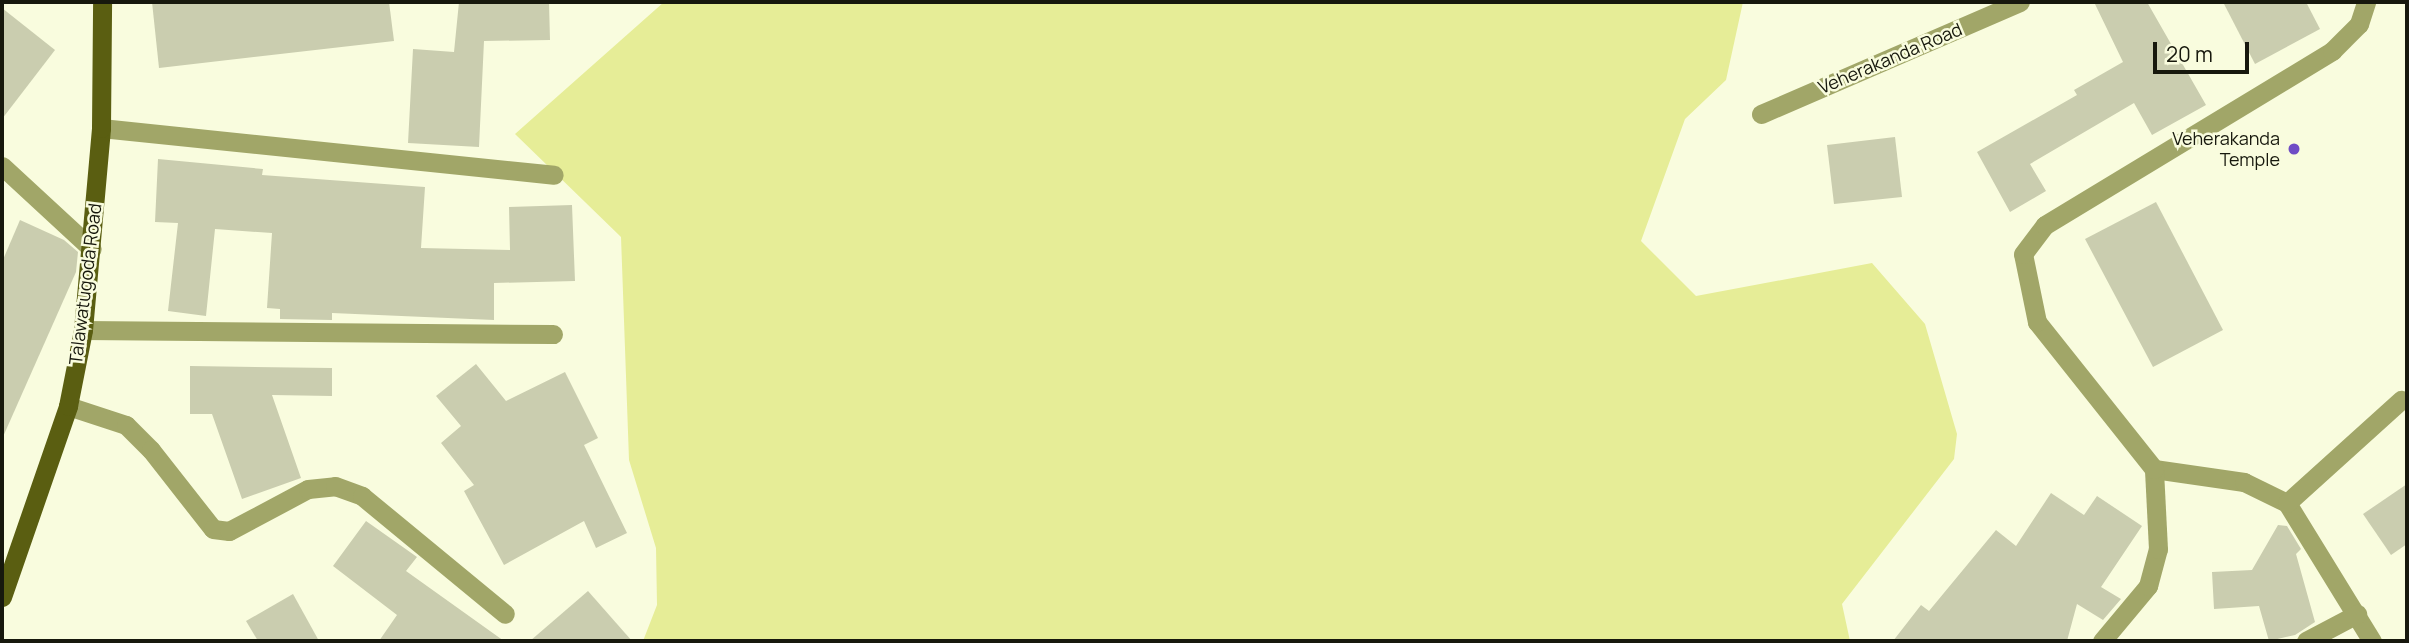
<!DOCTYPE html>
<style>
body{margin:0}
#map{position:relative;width:2409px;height:643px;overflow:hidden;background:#f9fcde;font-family:Manrope,sans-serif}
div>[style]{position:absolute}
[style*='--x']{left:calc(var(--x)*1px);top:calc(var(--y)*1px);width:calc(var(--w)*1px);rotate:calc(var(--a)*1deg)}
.green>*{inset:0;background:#e6ed97}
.building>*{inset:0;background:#cacdaf}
.minor>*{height:19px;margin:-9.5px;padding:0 9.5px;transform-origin:9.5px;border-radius:9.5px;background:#a1a668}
.primary>*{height:19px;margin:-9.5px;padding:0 9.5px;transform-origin:9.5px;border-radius:9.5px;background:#5a5e11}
.dots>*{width:19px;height:19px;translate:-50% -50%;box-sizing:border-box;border:4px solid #f9fcde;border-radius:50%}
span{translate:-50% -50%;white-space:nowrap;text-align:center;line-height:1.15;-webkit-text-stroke:5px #f9fcde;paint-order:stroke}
.street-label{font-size:18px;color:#17180d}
.poi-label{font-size:18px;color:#17180d}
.right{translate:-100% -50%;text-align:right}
.frame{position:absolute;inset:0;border:4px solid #17180d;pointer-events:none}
.scale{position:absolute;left:2153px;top:42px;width:96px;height:32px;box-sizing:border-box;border:4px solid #17180d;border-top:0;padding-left:9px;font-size:21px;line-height:24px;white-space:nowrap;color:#17180d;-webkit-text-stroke:5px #f9fcde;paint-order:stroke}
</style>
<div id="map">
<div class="green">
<i style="clip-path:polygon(664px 2px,1743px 2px,1726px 80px,1685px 119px,1641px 241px,1696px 296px,1872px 263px,1925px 324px,1957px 434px,1954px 459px,1842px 604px,1850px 641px,643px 641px,657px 605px,656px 548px,629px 460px,621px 237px,515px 134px)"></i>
</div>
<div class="building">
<i style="clip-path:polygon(152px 2px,389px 2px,394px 41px,159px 68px)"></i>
<i style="clip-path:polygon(459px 2px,549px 2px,550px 40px,484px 41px,479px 147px,408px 143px,413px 49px,454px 52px)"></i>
<i style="clip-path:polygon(2094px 2px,2147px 2px,2206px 105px,2152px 135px,2134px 103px,2030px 164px,2046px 191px,2010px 212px,1977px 152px,2077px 95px,2074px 90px,2123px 62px)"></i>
<i style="clip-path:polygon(2223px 2px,2306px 2px,2320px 29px,2255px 64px)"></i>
<i style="clip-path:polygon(2px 8px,55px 50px,2px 119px)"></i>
<i style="clip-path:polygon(1895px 137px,1902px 197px,1834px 204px,1827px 145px)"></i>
<i style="clip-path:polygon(158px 159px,263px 169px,262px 175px,425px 187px,421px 248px,510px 250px,509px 207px,572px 205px,575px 281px,494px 283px,494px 320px,332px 313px,332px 320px,280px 319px,280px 309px,267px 308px,272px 233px,215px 229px,206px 316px,168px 311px,178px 223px,155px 222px)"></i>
<i style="clip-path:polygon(2156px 202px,2223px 330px,2153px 367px,2085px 239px)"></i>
<i style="clip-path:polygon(20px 220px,64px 240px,78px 252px,76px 272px,2px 439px,2px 262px)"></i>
<i style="clip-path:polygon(476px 364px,506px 401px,565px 372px,598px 438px,584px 445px,627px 533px,596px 548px,584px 521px,504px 565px,464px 491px,474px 485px,441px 443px,461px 426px,436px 396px)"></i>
<i style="clip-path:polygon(190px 366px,332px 368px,332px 396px,272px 395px,301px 478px,242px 499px,212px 414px,190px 414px)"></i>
<i style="clip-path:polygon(2407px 484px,2407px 544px,2391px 555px,2363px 514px)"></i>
<i style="clip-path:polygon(2051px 493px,2084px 515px,2097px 496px,2142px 526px,2101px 587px,2121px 599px,2103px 620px,2077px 604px,2067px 641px,1893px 641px,1921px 605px,1929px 611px,1996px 530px,2016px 546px)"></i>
<i style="clip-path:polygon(366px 521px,417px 557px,406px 571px,504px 641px,379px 641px,397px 615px,333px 566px)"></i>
<i style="clip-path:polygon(2278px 525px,2287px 526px,2301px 549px,2296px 554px,2315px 622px,2295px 635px,2269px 641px,2259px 606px,2214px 609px,2212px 572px,2252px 570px)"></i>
<i style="clip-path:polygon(588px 591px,632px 641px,530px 641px)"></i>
<i style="clip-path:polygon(293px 594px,319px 641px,258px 641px,246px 621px)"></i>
</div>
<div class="minor">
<i style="--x:1761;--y:114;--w:282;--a:-23.4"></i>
<i style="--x:101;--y:128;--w:455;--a:5.9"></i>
<i style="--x:2;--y:166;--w:122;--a:42.7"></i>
<i style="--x:83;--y:330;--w:470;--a:0.5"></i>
<i style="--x:68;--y:406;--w:61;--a:18.1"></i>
<i style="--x:126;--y:425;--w:35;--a:45"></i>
<i style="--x:151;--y:450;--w:100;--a:51.9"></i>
<i style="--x:213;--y:529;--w:16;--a:7"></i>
<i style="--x:229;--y:531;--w:89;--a:-28"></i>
<i style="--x:308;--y:489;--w:27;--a:-6"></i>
<i style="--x:335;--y:486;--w:29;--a:20"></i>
<i style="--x:362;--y:496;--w:185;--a:39.5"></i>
<i style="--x:2154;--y:469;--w:91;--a:8.2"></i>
<i style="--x:2244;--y:482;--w:48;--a:26"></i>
<i style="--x:2287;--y:503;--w:162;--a:58.4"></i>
<i style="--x:2287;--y:503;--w:154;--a:-42.1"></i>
<i style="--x:2102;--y:641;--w:72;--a:-50.1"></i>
<i style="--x:2148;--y:586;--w:38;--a:-75"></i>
<i style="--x:2158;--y:549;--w:80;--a:-92.9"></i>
<i style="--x:2154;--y:469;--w:188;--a:-128.5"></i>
<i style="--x:2037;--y:322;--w:69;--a:-101.6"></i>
<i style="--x:2023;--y:254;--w:36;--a:-53"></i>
<i style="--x:2045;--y:225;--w:336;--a:-31.2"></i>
<i style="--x:2332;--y:51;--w:38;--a:-45"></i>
<i style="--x:2359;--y:24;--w:23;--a:-72"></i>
<i style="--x:2306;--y:641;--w:58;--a:-27.9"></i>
</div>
<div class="primary">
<i style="--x:2;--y:597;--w:202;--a:-70.9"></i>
<i style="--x:68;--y:406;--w:77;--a:-78.8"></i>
<i style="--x:83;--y:330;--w:203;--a:-84.9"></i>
<i style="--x:101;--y:128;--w:126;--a:-89.5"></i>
</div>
<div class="dots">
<i style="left:2294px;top:149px;background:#6f4cc5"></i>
</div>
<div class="street-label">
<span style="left:1890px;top:58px;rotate:-23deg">Veherakanda Road</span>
<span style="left:85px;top:284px;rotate:-83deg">Talawatugoda Road</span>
</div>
<div class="poi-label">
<span class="right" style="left:2280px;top:149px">Veherakanda<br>Temple</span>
</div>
<div class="frame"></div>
<div class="scale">20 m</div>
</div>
